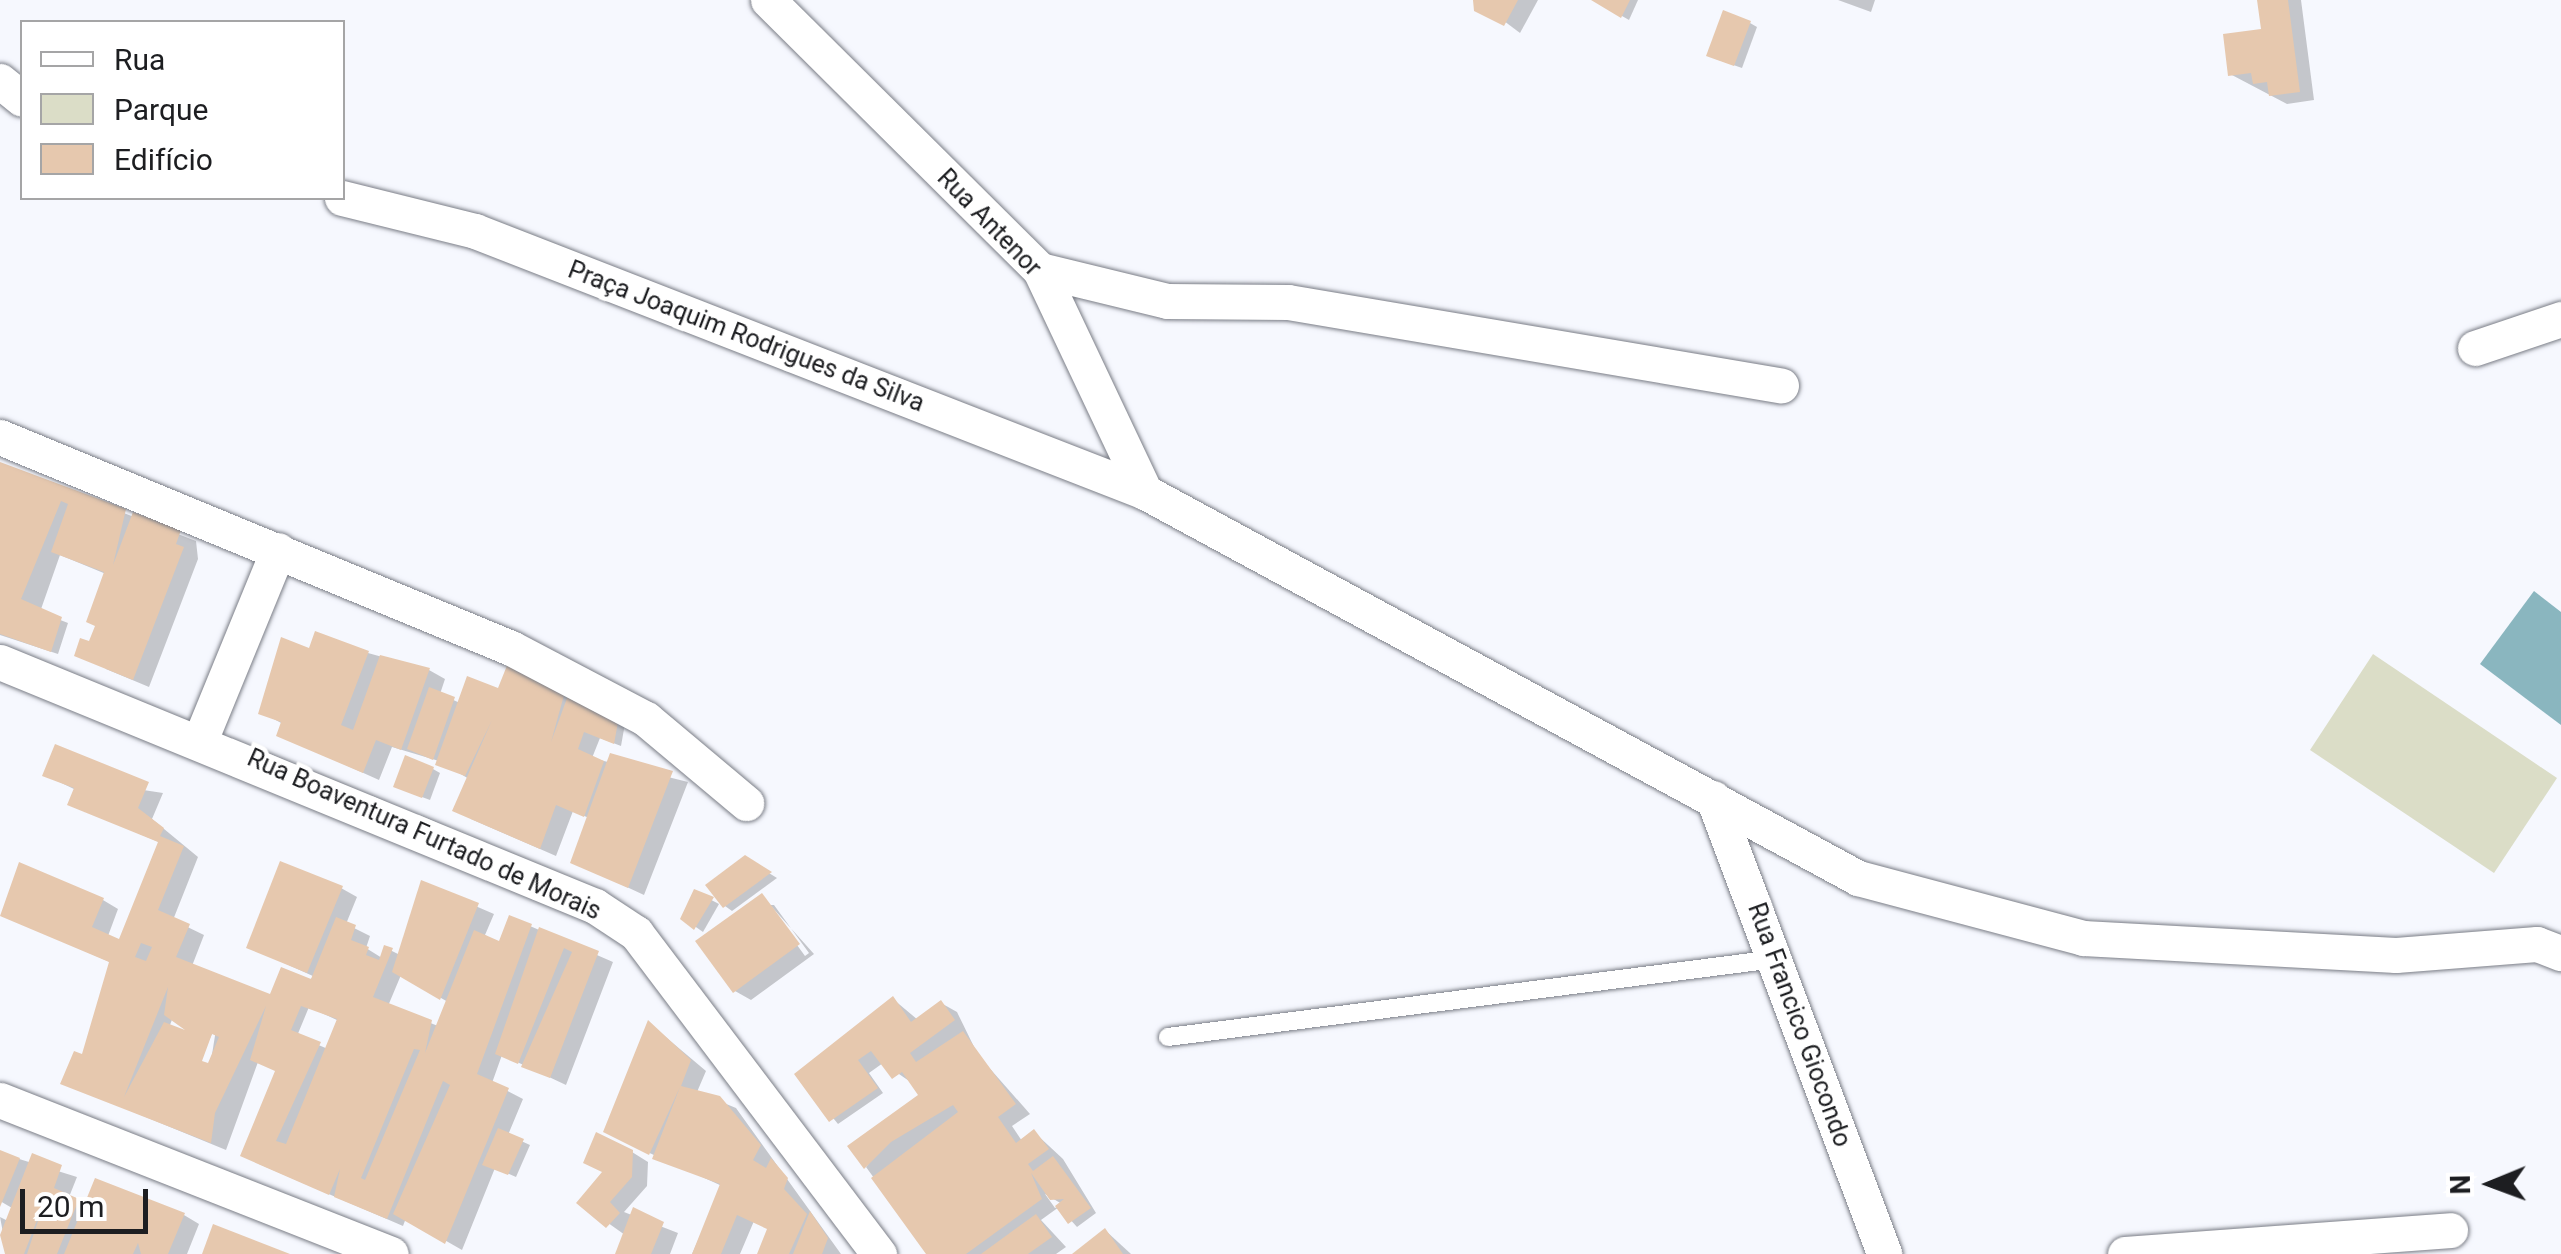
<!DOCTYPE html>
<meta charset="utf-8">
<style>
body{margin:0}
#map{position:relative;width:2561px;height:1254px;overflow:hidden;background:#f6f8fe;font-family:Roboto,sans-serif}
div>[style]{position:absolute}
[style*='--x']{left:calc(var(--x)*1px);top:calc(var(--y)*1px);width:calc(var(--w)*1px);rotate:calc(var(--a)*1deg)}
.green>*{inset:0;background:#dbddc7}
.water>*{inset:0;background:#8ab6bf}
.shadow>*{inset:0;background:#0003}
.building>*{inset:0;background:#e6c8ae}
.roads{filter:drop-shadow(0 0 2px #7a7d86) drop-shadow(0 0 2px #7a7d86)}
.lane>*{height:18px;margin:-9px;padding:0 9px;transform-origin:9px;border-radius:9px;background:#fff}
.street>*{height:35px;margin:-17.5px;padding:0 17.5px;transform-origin:17.5px;border-radius:17.5px;background:#fff}
span{translate:-50% -50%;white-space:nowrap;text-align:center;line-height:1.15;-webkit-text-stroke:9px #fff;paint-order:stroke}
.street-label{font-size:25px;color:#1d1e21}
.legend{position:absolute;left:20px;top:20px;width:325px;height:180px;box-sizing:border-box;background:#fff;border:2px solid #a5a5a6;margin:0;padding:12px 18px;list-style:none;font-size:30px;color:#1d1e21}
.legend li{display:flex;align-items:center;gap:20px;height:50px}
.legend b{width:50px;border:2px solid #a5a5a6}
.north{position:absolute;left:2441px;top:1134px;width:100px;height:100px;-webkit-text-stroke:8px #fff;paint-order:stroke;rotate:269deg;font-size:28px;font-weight:700;line-height:40px;text-align:center;color:#1d1e21}
.north::after{content:'';display:block;margin:auto;width:35px;height:45px;background:#1d1e21;clip-path:polygon(50% 0,100% 100%,50% 72%,0 100%)}
.scale{position:absolute;left:20px;top:1189px;width:128px;height:45px;box-sizing:border-box;border:5px solid #1d1e21;border-top:0;padding-left:12px;font-size:30px;line-height:35px;white-space:nowrap;color:#1d1e21;-webkit-text-stroke:8px #fff;paint-order:stroke}
</style>
<div id="map">
<div class="green">
<i style="clip-path:polygon(2373px 654px,2557px 778px,2494px 873px,2310px 750px)"></i>
</div>
<div class="water">
<i style="clip-path:polygon(2534px 591px,2561px 612px,2561px 725px,2480px 664px)"></i>
</div>
<div class="shadow">
<i style="clip-path:polygon(1476px 0,1538px 0,1520px 33px)"></i>
<i style="clip-path:polygon(1594px 0,1638px 0,1629px 20px)"></i>
<i style="clip-path:polygon(1838px 0,1875px 0,1871px 12px)"></i>
<i style="clip-path:polygon(2259px 0,2301px 0,2314px 100px,2287px 104px,2230px 74px,2264px 32px)"></i>
<i style="clip-path:polygon(1750px 23px,1757px 27px,1742px 68px,1716px 59px)"></i>
<i style="clip-path:polygon(0 465px,196px 541px,198px 559px,149px 687px,106px 669px,92px 645px,106px 574px,60px 555px,40px 612px,68px 623px,58px 654px,0 635px)"></i>
<i style="clip-path:polygon(310px 651px,368px 653px,429px 670px,445px 679px,440px 694px,460px 703px,500px 691px,509px 666px,626px 718px,621px 746px,600px 738px,592px 758px,688px 782px,644px 895px,573px 862px,589px 818px,573px 811px,556px 856px,471px 819px,469px 779px,439px 761px,392px 747px,379px 780px,279px 735px,283px 724px,261px 712px)"></i>
<i style="clip-path:polygon(433px 769px,440px 773px,430px 800px,403px 790px)"></i>
<i style="clip-path:polygon(evenodd,45px 775px,163px 793px,152px 819px,198px 857px,173px 920px,204px 935px,192px 966px,269px 996px,315px 977px,249px 947px,341px 888px,357px 897px,346px 924px,370px 936px,366px 948px,382px 958px,386px 948px,400px 955px,422px 883px,494px 914px,485px 935px,500px 944px,530px 926px,613px 962px,566px 1085px,502px 1055px,492px 1083px,523px 1099px,508px 1135px,530px 1145px,516px 1177px,495px 1168px,462px 1250px,406px 1218px,403px 1226px,259px 1164px,277px 1070px,258px 1062px,226px 1150px,63px 1083px,84px 1058px,112px 963px,1px 914px,103px 900px,118px 909px,108px 936px,120px 942px,161px 843px,70px 804px,76px 790px,45px 775px,401px 975px,448px 1002px,438px 1026px,388px 1006px,401px 975px,45px 775px,309px 1007px,339px 1021px,328px 1049px,297px 1036px,309px 1007px,45px 775px,173px 1017px,190px 1024px,186px 1034px,170px 1025px,173px 1017px,45px 775px,217px 1023px,210px 1067px,199px 1062px,217px 1023px)"></i>
<i style="clip-path:polygon(745px 858px,777px 878px,732px 911px,725px 906px)"></i>
<i style="clip-path:polygon(696px 892px,719px 904px,703px 932px,683px 918px)"></i>
<i style="clip-path:polygon(evenodd,762px 896px,814px 954px,751px 1000px,735px 991px,762px 896px,768px 905px,774px 905px,809px 953px,805px 956px,768px 905px)"></i>
<i style="clip-path:polygon(evenodd,893px 999px,918px 1020px,941px 1003px,957px 1012px,978px 1055px,1030px 1114px,1012px 1126px,1022px 1141px,1034px 1132px,1063px 1159px,1096px 1213px,1077px 1227px,1059px 1207px,1041px 1220px,1066px 1247px,1056px 1254px,929px 1254px,866px 1167px,922px 1096px,912px 1083px,883px 1063px,869px 1073px,883px 1093px,838px 1124px,798px 1075px,893px 999px,1045px 1194px,1062px 1204px,1055px 1208px,1045px 1194px)"></i>
<i style="clip-path:polygon(649px 1023px,706px 1071px,697px 1092px,736px 1108px,841px 1254px,760px 1254px,770px 1229px,754px 1221px,740px 1254px,692px 1254px,722px 1186px,621px 1140px)"></i>
<i style="clip-path:polygon(632px 1152px,648px 1162px,647px 1186px,624px 1212px,678px 1233px,670px 1254px,618px 1254px,625px 1235px,580px 1203px)"></i>
<i style="clip-path:polygon(0 1153px,77px 1177px,69px 1197px,86px 1206px,184px 1215px,199px 1224px,187px 1254px,7px 1254px,0 1217px,8px 1221px,12px 1208px,0 1201px)"></i>
<i style="clip-path:polygon(1106px 1231px,1131px 1254px,1076px 1254px)"></i>
</div>
<div class="building">
<i style="clip-path:polygon(1473px 0,1518px 0,1504px 26px,1474px 11px)"></i>
<i style="clip-path:polygon(1591px 0,1630px 0,1621px 18px)"></i>
<i style="clip-path:polygon(2257px 0,2288px 0,2300px 92px,2269px 96px,2267px 82px,2253px 84px,2251px 73px,2228px 76px,2223px 34px,2261px 29px)"></i>
<i style="clip-path:polygon(1723px 10px,1751px 21px,1734px 66px,1706px 56px)"></i>
<i style="clip-path:polygon(0 462px,126px 509px,113px 565px,133px 512px,181px 530px,176px 544px,184px 547px,133px 680px,74px 656px,80px 638px,89px 641px,95px 626px,86px 622px,104px 572px,51px 552px,68px 504px,61px 501px,21px 599px,62px 617px,51px 652px,0 634px)"></i>
<i style="clip-path:polygon(315px 631px,369px 651px,341px 725px,353px 730px,380px 655px,430px 668px,401px 750px,376px 740px,363px 773px,276px 736px,281px 722px,258px 714px,281px 637px,309px 648px)"></i>
<i style="clip-path:polygon(508px 663px,566px 688px,551px 742px,570px 690px,620px 711px,614px 744px,584px 732px,578px 749px,604px 761px,584px 817px,556px 805px,540px 849px,452px 811px,492px 720px,465px 776px,435px 765px,467px 676px,498px 688px)"></i>
<i style="clip-path:polygon(429px 687px,455px 697px,433px 760px,407px 749px)"></i>
<i style="clip-path:polygon(evenodd,55px 744px,149px 782px,138px 808px,164px 828px,160px 836px,184px 846px,158px 910px,190px 924px,176px 957px,270px 994px,281px 967px,311px 979px,336px 917px,356px 925px,351px 940px,369px 947px,366px 955px,379px 960px,384px 945px,393px 948px,373px 997px,432px 1020px,425px 1053px,474px 930px,499px 941px,509px 915px,532px 924px,477px 1074px,509px 1088px,445px 1244px,393px 1214px,450px 1085px,443px 1081px,387px 1219px,334px 1197px,340px 1169px,329px 1195px,240px 1156px,275px 1071px,250px 1060px,266px 1006px,215px 1113px,211px 1143px,60px 1084px,74px 1051px,82px 1054px,109px 962px,0 916px,19px 862px,104px 898px,92px 927px,119px 939px,158px 842px,67px 805px,74px 788px,42px 776px,55px 744px,141px 943px,152px 947px,146px 961px,135px 957px,141px 943px,55px 744px,168px 987px,164px 1015px,185px 1030px,164px 1022px,124px 1097px,168px 987px,55px 744px,301px 1006px,337px 1019px,286px 1144px,276px 1141px,321px 1042px,291px 1030px,301px 1006px,55px 744px,212px 1034px,219px 1037px,208px 1063px,202px 1061px,212px 1034px,55px 744px,414px 1049px,420px 1050px,365px 1180px,361px 1178px,414px 1049px)"></i>
<i style="clip-path:polygon(610px 753px,673px 771px,628px 888px,570px 863px)"></i>
<i style="clip-path:polygon(405px 755px,434px 767px,422px 798px,393px 787px)"></i>
<i style="clip-path:polygon(745px 855px,772px 872px,723px 908px,705px 885px)"></i>
<i style="clip-path:polygon(280px 861px,343px 886px,307px 973px,246px 948px)"></i>
<i style="clip-path:polygon(421px 880px,479px 903px,440px 1000px,392px 972px)"></i>
<i style="clip-path:polygon(694px 889px,714px 897px,694px 930px,680px 919px)"></i>
<i style="clip-path:polygon(762px 893px,800px 944px,733px 993px,695px 941px)"></i>
<i style="clip-path:polygon(539px 927px,599px 951px,550px 1078px,521px 1067px,572px 952px,564px 948px,518px 1064px,495px 1054px)"></i>
<i style="clip-path:polygon(893px 996px,911px 1022px,941px 1000px,955px 1020px,910px 1053px,916px 1062px,963px 1031px,1016px 1104px,998px 1117px,1016px 1143px,1034px 1129px,1049px 1149px,1028px 1164px,1033px 1171px,1053px 1156px,1091px 1208px,1068px 1224px,1055px 1206px,1064px 1199px,1050px 1200px,1031px 1173px,1042px 1199px,966px 1254px,926px 1254px,871px 1178px,958px 1112px,953px 1105px,891px 1142px,864px 1169px,847px 1146px,918px 1095px,902px 1072px,892px 1079px,871px 1051px,858px 1060px,878px 1088px,829px 1122px,794px 1074px)"></i>
<i style="clip-path:polygon(648px 1020px,691px 1060px,681px 1086px,720px 1096px,761px 1145px,753px 1160px,766px 1168px,771px 1158px,788px 1178px,784px 1189px,807px 1214px,789px 1254px,757px 1254px,767px 1229px,737px 1215px,721px 1254px,692px 1254px,720px 1184px,652px 1159px,680px 1087px,649px 1155px,603px 1132px)"></i>
<i style="clip-path:polygon(498px 1128px,524px 1139px,508px 1175px,482px 1165px)"></i>
<i style="clip-path:polygon(596px 1132px,633px 1150px,632px 1177px,610px 1202px,620px 1213px,606px 1228px,576px 1203px,602px 1172px,583px 1163px)"></i>
<i style="clip-path:polygon(0 1150px,20px 1158px,0 1207px)"></i>
<i style="clip-path:polygon(32px 1153px,62px 1165px,54px 1188px,79px 1199px,57px 1254px,27px 1254px,46px 1197px,24px 1254px,5px 1254px,0 1235px)"></i>
<i style="clip-path:polygon(95px 1178px,185px 1213px,168px 1254px,141px 1254px,138px 1243px,133px 1254px,64px 1254px)"></i>
<i style="clip-path:polygon(633px 1207px,664px 1222px,651px 1254px,615px 1254px)"></i>
<i style="clip-path:polygon(810px 1211px,828px 1238px,822px 1254px,793px 1254px)"></i>
<i style="clip-path:polygon(1036px 1214px,1052px 1237px,1028px 1254px,981px 1254px)"></i>
<i style="clip-path:polygon(213px 1224px,290px 1254px,202px 1254px)"></i>
<i style="clip-path:polygon(1105px 1228px,1123px 1254px,1072px 1254px)"></i>
</div>
<div class="roads">
<div class="lane">
<i style="--x:1168;--y:1037;--w:612;--a:-7.32"></i>
</div>
<div class="street">
<i style="--x:768;--y:0;--w:383;--a:44.8"></i>
<i style="--x:1040;--y:270;--w:246;--a:64.7"></i>
<i style="--x:0;--y:81;--w:28;--a:39"></i>
<i style="--x:342;--y:198;--w:137;--a:13.9"></i>
<i style="--x:475;--y:231;--w:719;--a:21.28"></i>
<i style="--x:1145;--y:492;--w:811;--a:28.43"></i>
<i style="--x:1858;--y:878;--w:233;--a:14.9"></i>
<i style="--x:2083;--y:938;--w:313;--a:3.1"></i>
<i style="--x:2396;--y:955;--w:141;--a:-4.5"></i>
<i style="--x:2537;--y:944;--w:26;--a:21"></i>
<i style="--x:1040;--y:270;--w:131;--a:13.7"></i>
<i style="--x:1167;--y:301;--w:121;--a:0.5"></i>
<i style="--x:1288;--y:302;--w:500;--a:9.6"></i>
<i style="--x:2475;--y:348;--w:91;--a:-18.6"></i>
<i style="--x:0;--y:437;--w:553;--a:22.44"></i>
<i style="--x:511;--y:648;--w:153;--a:27.7"></i>
<i style="--x:646;--y:719;--w:131;--a:40"></i>
<i style="--x:0;--y:662;--w:643;--a:22.3"></i>
<i style="--x:595;--y:906;--w:49;--a:33.4"></i>
<i style="--x:636;--y:933;--w:403;--a:52.9"></i>
<i style="--x:201;--y:738;--w:203;--a:-67.7"></i>
<i style="--x:1713;--y:798;--w:487;--a:69.4"></i>
<i style="--x:0;--y:1100;--w:420;--a:21.5"></i>
<i style="--x:2125;--y:1254;--w:326;--a:-4.2"></i>
</div>
</div>
<div class="street-label">
<span style="left:989px;top:223px;rotate:46deg">Rua Antenor</span>
<span style="left:746px;top:337px;rotate:21deg">Praça Joaquim Rodrigues da Silva</span>
<span style="left:424px;top:835px;rotate:24deg">Rua Boaventura Furtado de Morais</span>
<span style="left:1799px;top:1025px;rotate:70deg">Rua Francico Giocondo</span>
</div>
<ul class="legend">
<li><b style="height:12px;background:#fff"></b>Rua</li>
<li><b style="height:28px;background:#dbddc7"></b>Parque</li>
<li><b style="height:28px;background:#e6c8ae"></b>Edifício</li>
</ul>
<div class="north">N</div>
<div class="scale">20 m</div>
</div>
